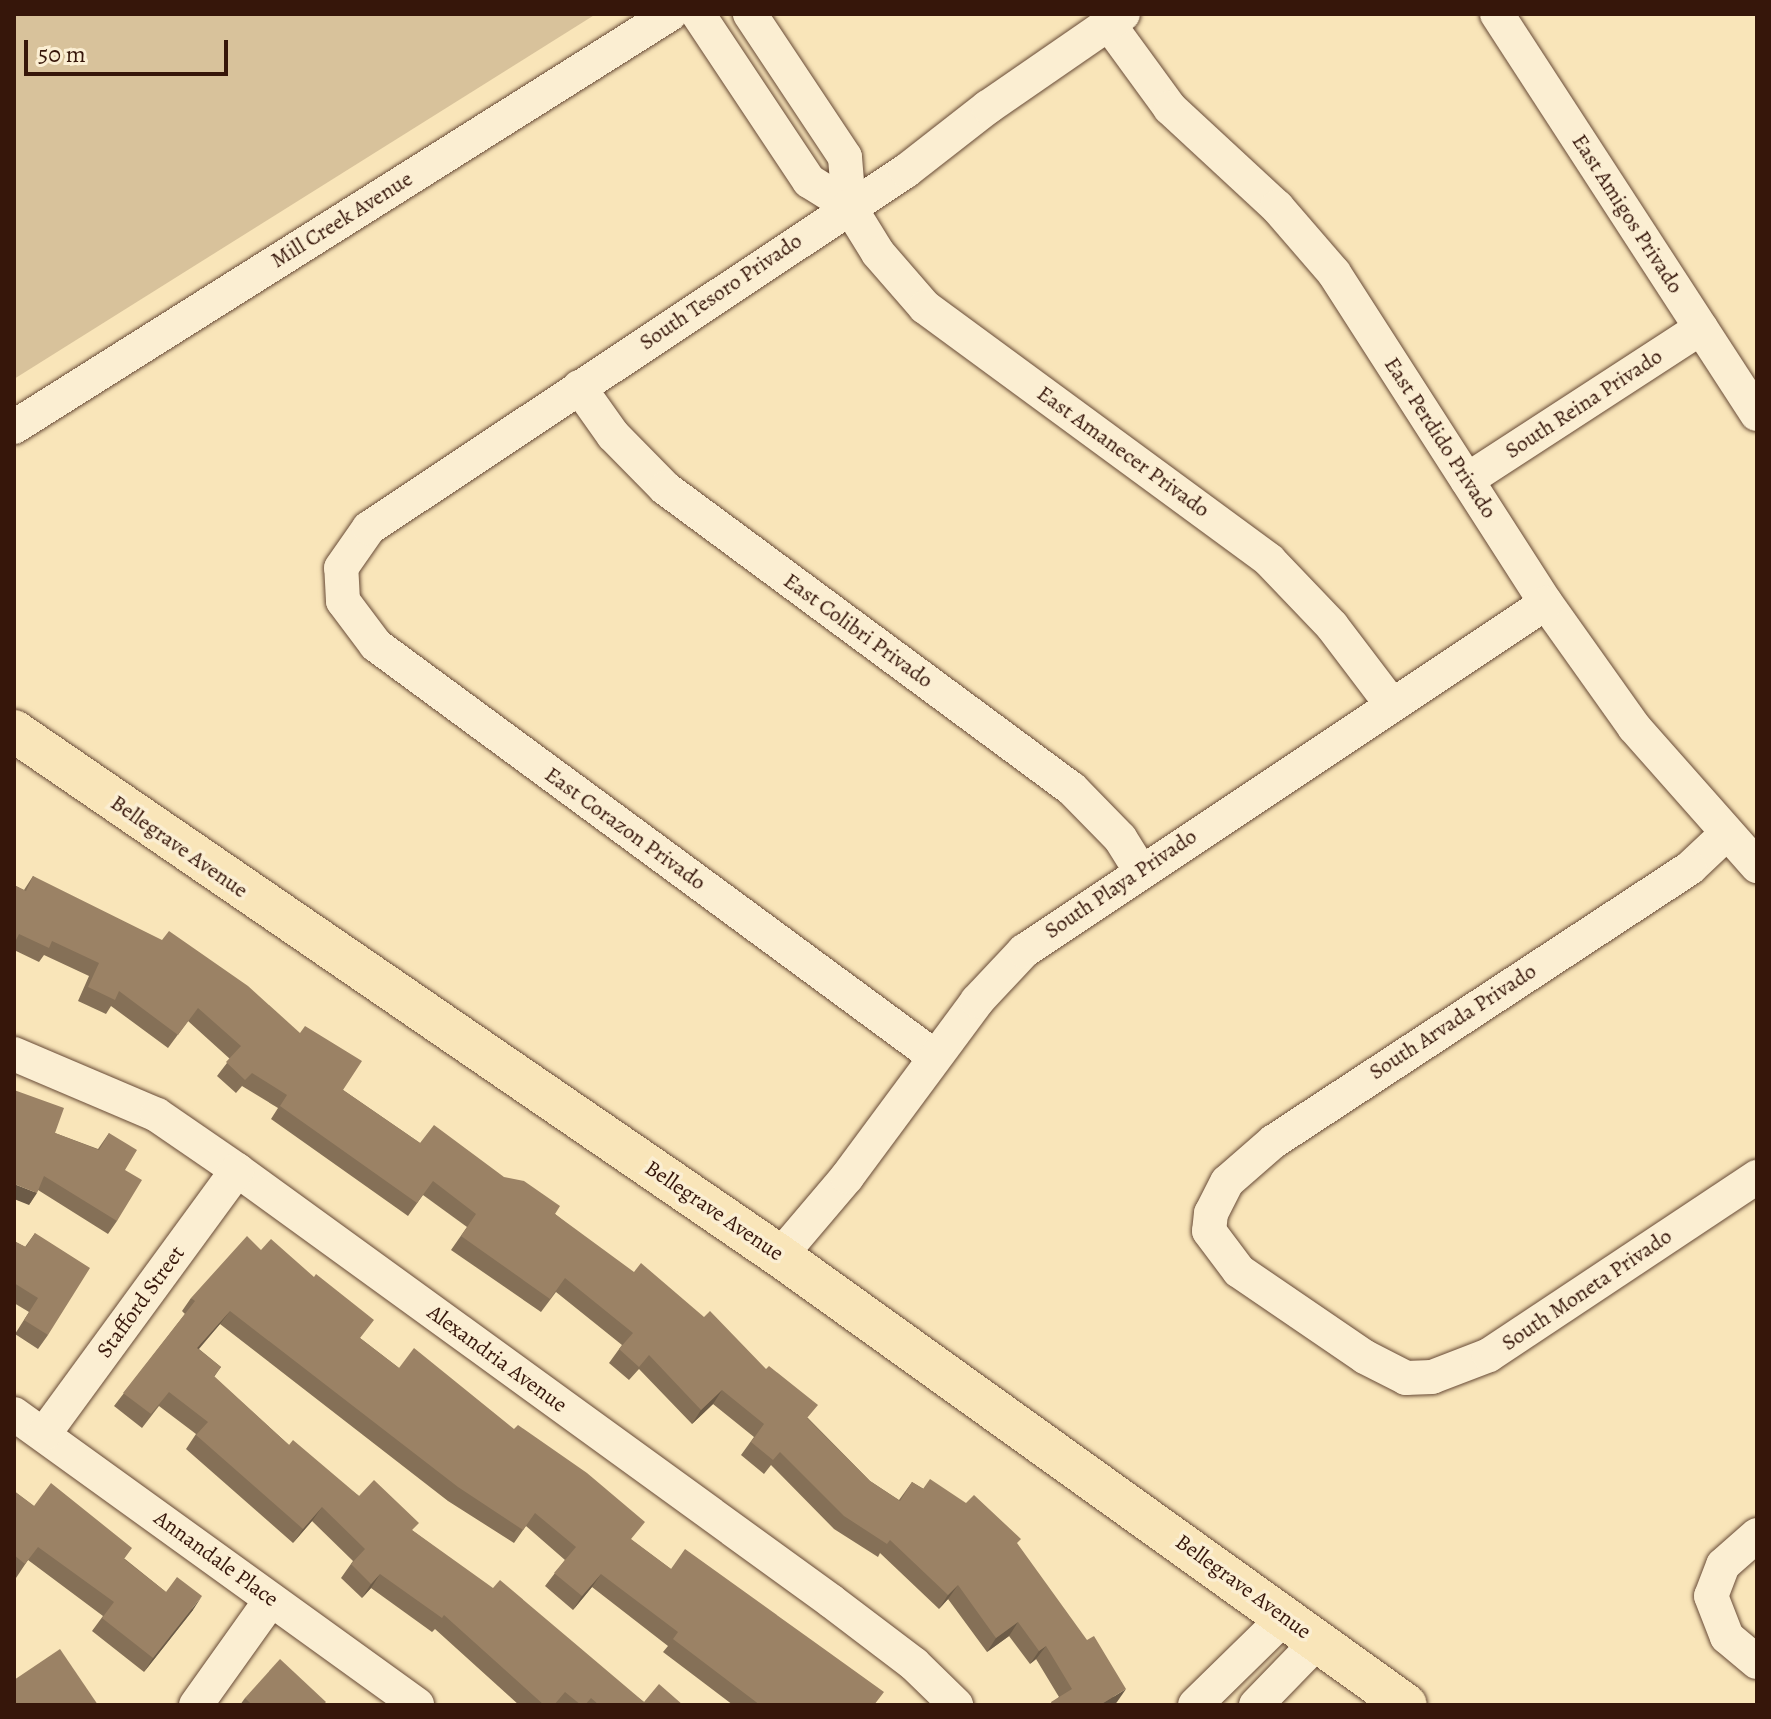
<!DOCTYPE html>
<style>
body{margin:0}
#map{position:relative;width:1771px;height:1719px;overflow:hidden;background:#f9e5b9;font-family:Alegreya,serif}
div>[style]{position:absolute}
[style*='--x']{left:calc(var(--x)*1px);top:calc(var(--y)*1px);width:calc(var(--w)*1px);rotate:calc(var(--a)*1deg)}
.green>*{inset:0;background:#d8c29b}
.roads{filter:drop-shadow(0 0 2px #674a36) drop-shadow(0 0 2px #674a36)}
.minor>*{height:34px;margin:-17px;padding:0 17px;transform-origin:17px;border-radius:17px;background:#fbeed2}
.major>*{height:42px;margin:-21px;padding:0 21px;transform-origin:21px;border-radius:21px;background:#f9e5b9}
.wall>*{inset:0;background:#857057}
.shaded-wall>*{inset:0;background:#6c5b47}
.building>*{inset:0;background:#9b8265}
span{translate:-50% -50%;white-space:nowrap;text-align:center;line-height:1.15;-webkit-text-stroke:7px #fbeed2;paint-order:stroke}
.street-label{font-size:22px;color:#36160a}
.frame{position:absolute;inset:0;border:16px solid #36160a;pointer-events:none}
.scale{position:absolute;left:24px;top:40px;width:204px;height:36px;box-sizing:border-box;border:4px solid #36160a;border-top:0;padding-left:10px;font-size:24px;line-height:28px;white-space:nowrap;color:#36160a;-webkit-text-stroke:6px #fbeed2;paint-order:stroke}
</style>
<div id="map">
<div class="green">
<i style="clip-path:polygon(14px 14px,596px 14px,14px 379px)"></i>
</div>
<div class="roads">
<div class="minor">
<i style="--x:698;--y:14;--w:201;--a:56.4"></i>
<i style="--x:809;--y:181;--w:47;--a:32"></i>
<i style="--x:849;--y:206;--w:49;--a:-94.7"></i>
<i style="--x:845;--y:157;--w:172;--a:-123.6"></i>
<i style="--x:1497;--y:14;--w:477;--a:57"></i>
<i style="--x:1108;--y:23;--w:105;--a:53.9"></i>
<i style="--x:1170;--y:108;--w:146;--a:42.8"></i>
<i style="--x:1277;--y:207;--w:87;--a:49.2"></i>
<i style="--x:1334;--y:273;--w:392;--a:57.3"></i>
<i style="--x:1546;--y:603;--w:152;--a:54.6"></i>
<i style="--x:1634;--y:727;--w:186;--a:48.5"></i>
<i style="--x:849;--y:206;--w:55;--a:58.3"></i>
<i style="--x:878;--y:253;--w:72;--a:49"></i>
<i style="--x:925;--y:307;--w:427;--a:36.3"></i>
<i style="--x:1269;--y:560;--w:91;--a:46.3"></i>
<i style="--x:1332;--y:626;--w:99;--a:52.8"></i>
<i style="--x:579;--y:387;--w:59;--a:54.7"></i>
<i style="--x:613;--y:435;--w:74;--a:45.5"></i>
<i style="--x:665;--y:488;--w:506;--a:36.49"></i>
<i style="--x:1072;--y:789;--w:69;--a:45.6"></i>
<i style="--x:1120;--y:838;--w:38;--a:58"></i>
<i style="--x:14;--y:427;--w:775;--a:-32.19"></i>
<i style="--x:1467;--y:480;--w:279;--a:-33"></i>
<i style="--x:1725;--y:835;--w:48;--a:136.7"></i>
<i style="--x:1690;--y:868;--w:498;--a:146.7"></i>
<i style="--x:1274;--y:1141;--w:62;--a:138.9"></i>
<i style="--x:1227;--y:1182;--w:35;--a:117"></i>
<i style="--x:1211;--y:1213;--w:18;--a:96"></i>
<i style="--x:1209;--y:1231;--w:50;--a:53.1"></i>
<i style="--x:1239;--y:1271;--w:153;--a:34.3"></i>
<i style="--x:1365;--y:1357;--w:46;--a:27.1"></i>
<i style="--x:1406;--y:1378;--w:26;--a:-2"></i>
<i style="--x:1432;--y:1377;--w:61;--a:-21.1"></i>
<i style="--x:1489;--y:1355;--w:322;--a:-33.6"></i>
<i style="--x:14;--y:1054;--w:155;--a:23.1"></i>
<i style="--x:157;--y:1115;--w:97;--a:34.5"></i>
<i style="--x:237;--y:1170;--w:734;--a:35.96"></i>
<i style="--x:831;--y:1601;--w:104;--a:37.2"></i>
<i style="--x:914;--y:1664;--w:59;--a:44.3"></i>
<i style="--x:934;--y:1056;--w:693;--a:-143.63"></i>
<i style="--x:376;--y:645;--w:55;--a:-126.9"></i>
<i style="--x:343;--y:601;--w:33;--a:-93"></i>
<i style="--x:341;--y:568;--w:49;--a:-55"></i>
<i style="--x:369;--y:528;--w:645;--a:-33.62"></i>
<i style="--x:906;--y:171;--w:104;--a:-38"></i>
<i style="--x:988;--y:107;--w:164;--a:-34.6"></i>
<i style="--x:780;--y:1256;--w:104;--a:-49.7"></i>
<i style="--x:847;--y:1177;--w:219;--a:-53.5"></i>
<i style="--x:977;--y:1001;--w:69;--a:-46.8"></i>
<i style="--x:1024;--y:951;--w:627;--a:-33.69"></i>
<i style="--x:14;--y:1414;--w:497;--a:35.8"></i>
<i style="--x:44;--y:1434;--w:327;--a:-53.8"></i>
<i style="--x:1757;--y:1535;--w:45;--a:138.6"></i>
<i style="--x:1723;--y:1565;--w:33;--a:111"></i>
<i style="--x:1711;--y:1596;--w:44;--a:68.7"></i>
<i style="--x:1727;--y:1637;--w:39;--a:40"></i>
<i style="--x:196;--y:1705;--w:129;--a:-54.5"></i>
<i style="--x:1195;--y:1705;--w:126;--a:-44.4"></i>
<i style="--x:1256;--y:1705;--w:89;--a:-45.9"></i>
</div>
<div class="major">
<i style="--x:14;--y:731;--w:929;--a:34.43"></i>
<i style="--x:780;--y:1256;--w:770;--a:35.65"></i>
</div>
</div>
<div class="wall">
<i style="clip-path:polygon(33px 876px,420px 1143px,555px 1214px,808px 1418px,870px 1481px,899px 1500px,912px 1482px,1017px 1544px,1117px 1702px,1113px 1705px,1049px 1705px,1059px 1697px,1036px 1659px,1030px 1664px,1009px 1636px,987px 1652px,948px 1599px,939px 1609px,880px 1553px,878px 1557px,834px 1529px,771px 1465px,764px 1474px,741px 1455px,754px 1437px,713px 1404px,692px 1424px,639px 1369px,629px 1380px,609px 1363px,622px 1345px,556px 1292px,541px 1312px,451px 1250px,467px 1227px,423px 1195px,408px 1216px,271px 1119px,278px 1108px,242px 1086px,236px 1093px,217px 1076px,230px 1059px,188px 1021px,168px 1048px,111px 1006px,106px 1014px,78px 1001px,89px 976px,44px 955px,39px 962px,14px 950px,14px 885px,24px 890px)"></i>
<i style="clip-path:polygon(55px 1133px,98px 1149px,109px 1133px,125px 1170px,117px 1221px,108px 1234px,38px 1190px,29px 1205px)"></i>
<i style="clip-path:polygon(35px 1233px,48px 1335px,38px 1349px,15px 1334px,29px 1312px,14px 1303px,14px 1241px,25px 1247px)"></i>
<i style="clip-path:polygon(191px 1298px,360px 1338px,399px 1368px,671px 1569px,875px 1705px,733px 1705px,663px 1652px,668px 1646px,592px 1587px,573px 1610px,545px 1586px,565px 1560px,526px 1526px,514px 1543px,448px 1501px,220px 1324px,199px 1349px,221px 1367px,214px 1377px,289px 1445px,359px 1496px,413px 1531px,644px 1702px,683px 1705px,519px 1705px,435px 1629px,432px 1632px,371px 1588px,362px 1598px,341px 1578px,353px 1561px,312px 1521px,293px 1543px,186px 1449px,196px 1434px,159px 1406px,142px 1428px,114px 1406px,185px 1314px,182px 1311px)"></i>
<i style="clip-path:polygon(14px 1491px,34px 1506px,125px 1559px,166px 1592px,193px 1610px,144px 1672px,92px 1631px,103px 1616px,28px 1560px,16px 1578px,14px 1576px)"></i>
<i style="clip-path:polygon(245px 1698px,324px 1705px,240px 1705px)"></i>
</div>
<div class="shaded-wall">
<i style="clip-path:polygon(14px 1184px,37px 1193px,29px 1205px,14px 1199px)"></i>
<i style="clip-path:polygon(230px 1311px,220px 1324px,188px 1361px,197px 1348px)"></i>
<i style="clip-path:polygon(722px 1390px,713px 1404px,692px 1424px,701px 1410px)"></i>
<i style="clip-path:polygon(322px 1507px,312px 1521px,293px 1543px,303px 1529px)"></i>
<i style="clip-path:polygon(380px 1574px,371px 1588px,362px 1598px,371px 1584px)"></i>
<i style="clip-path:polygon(601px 1574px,592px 1587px,573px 1610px,582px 1596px)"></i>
<i style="clip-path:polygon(958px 1585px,948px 1599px,939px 1609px,948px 1595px)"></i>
<i style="clip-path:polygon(202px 1596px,193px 1610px,144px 1672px,153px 1658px)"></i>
<i style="clip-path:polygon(1018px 1622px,1009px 1636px,987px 1652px,996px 1638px)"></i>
<i style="clip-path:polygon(1046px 1646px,1036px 1659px,1030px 1664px,1039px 1651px)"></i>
<i style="clip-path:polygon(1126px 1689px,1117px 1702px,1113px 1705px,1100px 1705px)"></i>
</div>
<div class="building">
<i style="clip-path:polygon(33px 876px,162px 940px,169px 931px,248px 986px,300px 1033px,305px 1026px,362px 1061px,343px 1090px,420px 1143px,434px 1125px,504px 1177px,524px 1181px,560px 1206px,555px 1214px,634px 1272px,641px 1263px,704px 1317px,710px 1311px,766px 1369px,769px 1366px,818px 1405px,807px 1418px,870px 1481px,900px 1501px,912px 1482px,923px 1489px,930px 1479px,966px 1503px,974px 1495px,1021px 1539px,1017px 1543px,1087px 1640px,1094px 1636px,1126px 1689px,1100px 1705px,1052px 1705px,1051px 1702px,1072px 1689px,1046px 1646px,1039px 1651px,1018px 1622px,996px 1638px,958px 1585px,948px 1595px,890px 1540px,887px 1544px,844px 1516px,780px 1452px,773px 1460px,751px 1442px,764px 1424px,722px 1390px,701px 1410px,649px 1355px,639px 1367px,619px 1349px,633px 1333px,565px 1278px,550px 1299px,461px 1236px,476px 1214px,433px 1181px,417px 1203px,280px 1106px,287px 1095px,252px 1073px,245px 1080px,226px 1062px,241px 1046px,198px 1008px,178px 1035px,119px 991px,115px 1000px,88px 987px,99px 963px,52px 941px,49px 948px,19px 934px,14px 944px,14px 885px,26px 891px)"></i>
<i style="clip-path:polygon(14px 1090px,64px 1108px,55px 1133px,99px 1150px,109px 1133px,137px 1150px,125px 1170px,142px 1180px,117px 1221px,44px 1176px,37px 1193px,14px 1184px)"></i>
<i style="clip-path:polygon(35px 1233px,90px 1268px,48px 1335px,24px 1320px,38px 1298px,14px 1283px,14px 1241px,26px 1247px)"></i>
<i style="clip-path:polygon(247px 1236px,261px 1250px,271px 1239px,314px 1277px,316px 1274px,374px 1320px,360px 1338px,399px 1368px,414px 1348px,514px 1429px,518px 1425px,587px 1473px,645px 1522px,631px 1539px,671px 1569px,685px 1549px,884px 1692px,874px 1705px,760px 1705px,673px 1639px,678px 1632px,601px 1574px,582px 1596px,554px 1573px,576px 1547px,535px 1513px,523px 1530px,458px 1487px,230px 1311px,197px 1348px,221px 1367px,214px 1376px,289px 1445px,293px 1440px,359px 1496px,374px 1480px,419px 1523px,412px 1530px,493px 1588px,500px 1580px,644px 1702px,659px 1684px,683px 1705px,599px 1705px,591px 1698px,585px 1705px,581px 1705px,565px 1692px,554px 1705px,544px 1705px,444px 1615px,442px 1618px,380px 1574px,371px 1584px,351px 1564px,365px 1549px,322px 1507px,303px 1529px,196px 1435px,208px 1422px,169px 1392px,151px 1414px,123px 1393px,195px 1301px,191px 1298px)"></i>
<i style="clip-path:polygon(51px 1483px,132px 1548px,124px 1559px,166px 1592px,177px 1577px,202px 1596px,153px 1658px,102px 1618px,114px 1602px,38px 1547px,25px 1564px,14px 1555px,14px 1491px,34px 1506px)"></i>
<i style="clip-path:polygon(60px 1649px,98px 1705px,14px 1705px,14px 1680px)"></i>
<i style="clip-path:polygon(280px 1659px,326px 1702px,323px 1705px,252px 1705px,245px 1698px)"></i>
</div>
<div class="street-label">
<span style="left:1627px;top:214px;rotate:57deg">East Amigos Privado</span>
<span style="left:342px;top:220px;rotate:-32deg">Mill Creek Avenue</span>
<span style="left:721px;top:292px;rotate:-34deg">South Tesoro Privado</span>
<span style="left:1584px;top:404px;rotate:-33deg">South Reina Privado</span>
<span style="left:1440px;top:438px;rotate:57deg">East Perdido Privado</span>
<span style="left:1123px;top:452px;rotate:36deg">East Amanecer Privado</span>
<span style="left:858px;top:631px;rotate:36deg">East Colibri Privado</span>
<span style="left:625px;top:829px;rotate:36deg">East Corazon Privado</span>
<span style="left:179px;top:847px;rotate:35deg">Bellegrave Avenue</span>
<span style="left:1121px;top:884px;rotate:-34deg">South Playa Privado</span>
<span style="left:1453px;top:1022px;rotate:-33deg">South Arvada Privado</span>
<span style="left:714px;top:1211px;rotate:34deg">Bellegrave Avenue</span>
<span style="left:1587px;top:1290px;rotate:-34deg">South Moneta Privado</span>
<span style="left:141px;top:1302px;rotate:-54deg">Stafford Street</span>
<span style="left:497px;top:1359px;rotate:36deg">Alexandria Avenue</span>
<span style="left:216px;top:1559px;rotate:36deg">Annandale Place</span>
<span style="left:1243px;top:1587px;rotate:36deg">Bellegrave Avenue</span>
</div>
<div class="frame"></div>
<div class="scale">50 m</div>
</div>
